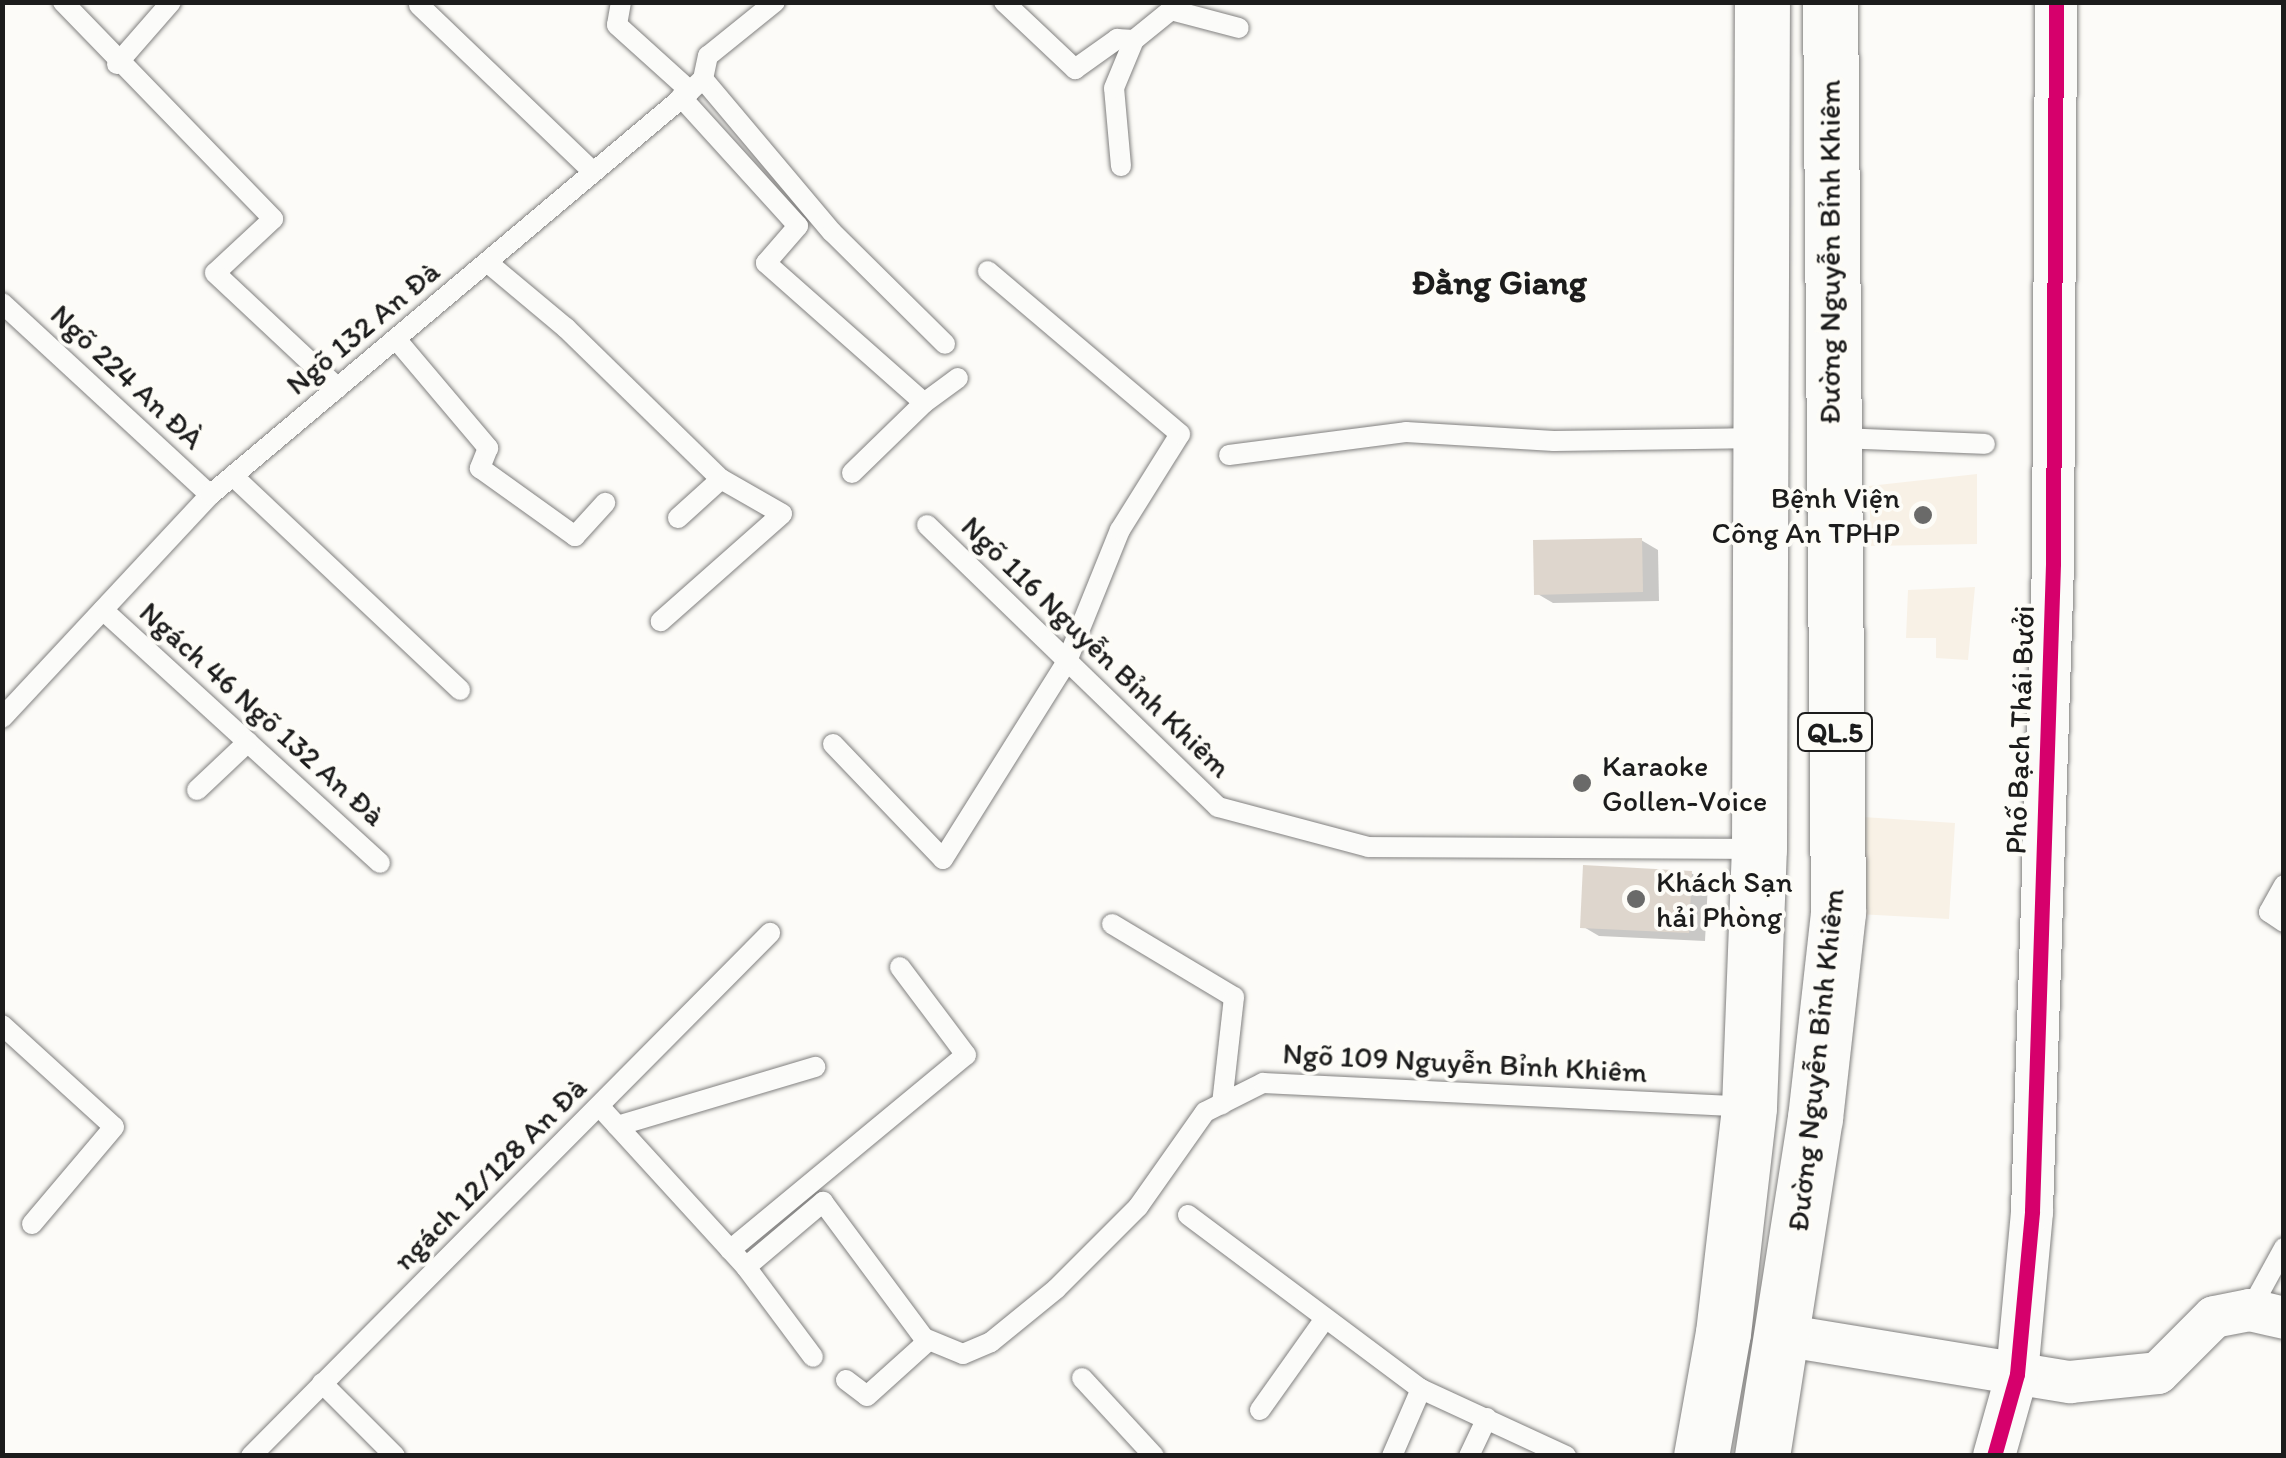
<!DOCTYPE html>
<meta charset="utf-8">
<style>
body{margin:0}
#map{position:relative;width:2286px;height:1458px;overflow:hidden;background:#fcfbf8;font-family:Itim,sans-serif}
div>[style]{position:absolute}
[style*='--x']{left:calc(var(--x)*1px);top:calc(var(--y)*1px);width:calc(var(--w)*1px);rotate:calc(var(--a)*1deg)}
.built>*{inset:0;background:#f8f1e6}
.shadow>*{inset:0;background:#0003}
.building>*{inset:0;background:#ded6cd}
.roads{filter:drop-shadow(0 0 2px #81807f) drop-shadow(0 0 2px #81807f)}
.lane>*{height:20px;margin:-10px;padding:0 10px;transform-origin:10px;border-radius:10px;background:#fbfbf9}
.street>*{height:42px;margin:-21px;padding:0 21px;transform-origin:21px;border-radius:21px;background:#fbfbf9}
.highway>*{height:55px;margin:-27.5px;padding:0 27.5px;transform-origin:27.5px;border-radius:27.5px;background:#fbfbf9}
.cycleway>*{height:15px;margin:-7.5px;padding:0 7.5px;transform-origin:7.5px;border-radius:7.5px;background:#d6006c}
.dots>*{width:28px;height:28px;translate:-50% -50%;box-sizing:border-box;border:5px solid #fdfcf7;border-radius:50%}
span{translate:-50% -50%;white-space:nowrap;text-align:center;line-height:1.15;-webkit-text-stroke:8px #fdfcf7;paint-order:stroke}
.shield-label span{padding:2px 8px;background:#fdfcf7;border:2px solid;border-radius:8px;-webkit-text-stroke-width:0}
.shield-label{font-size:28px;color:#1c1c1c;font-weight:700}
.street-label{font-size:30px;color:#1c1c1c}
.poi-label{font-size:30px;color:#1c1c1c}
.right{translate:-100% -50%;text-align:right}
.left{translate:0 -50%;text-align:left}
.quarter-label{font-size:35px;color:#1c1c1c;font-weight:700}
.frame{position:absolute;inset:0;border:5px solid #1c1c1c;pointer-events:none}
</style>
<div id="map">
<div class="built">
<i style="clip-path:polygon(1977px 474px,1977px 544px,1871px 546px,1869px 486px)"></i>
<i style="clip-path:polygon(1975px 587px,1968px 660px,1936px 658px,1936px 638px,1906px 638px,1908px 590px)"></i>
<i style="clip-path:polygon(1863px 817px,1955px 823px,1949px 919px,1858px 914px)"></i>
</div>
<div class="shadow">
<i style="clip-path:polygon(1641px 540px,1658px 550px,1659px 601px,1553px 603px,1536px 593px)"></i>
<i style="clip-path:polygon(1691px 873px,1708px 883px,1705px 941px,1599px 936px,1582px 926px)"></i>
</div>
<div class="building">
<i style="clip-path:polygon(1642px 538px,1643px 592px,1534px 595px,1533px 540px)"></i>
<i style="clip-path:polygon(1583px 865px,1692px 871px,1689px 933px,1580px 928px)"></i>
</div>
<div class="roads">
<div class="lane">
<i style="--x:63;--y:2;--w:302;--a:45.9"></i>
<i style="--x:273;--y:219;--w:79;--a:137"></i>
<i style="--x:215;--y:273;--w:168;--a:43.1"></i>
<i style="--x:621;--y:2;--w:23;--a:100"></i>
<i style="--x:617;--y:25;--w:98;--a:42.1"></i>
<i style="--x:1004;--y:2;--w:98;--a:43.3"></i>
<i style="--x:1075;--y:69;--w:52;--a:-35.5"></i>
<i style="--x:1117;--y:39;--w:17;--a:3"></i>
<i style="--x:1134;--y:40;--w:48;--a:-39"></i>
<i style="--x:1171;--y:10;--w:70;--a:14.8"></i>
<i style="--x:419;--y:5;--w:241;--a:43.8"></i>
<i style="--x:117;--y:64;--w:82;--a:-48.9"></i>
<i style="--x:703;--y:79;--w:200;--a:49.9"></i>
<i style="--x:832;--y:232;--w:159;--a:44.7"></i>
<i style="--x:681;--y:97;--w:174;--a:47.8"></i>
<i style="--x:798;--y:226;--w:49;--a:130.9"></i>
<i style="--x:766;--y:263;--w:211;--a:41.5"></i>
<i style="--x:924;--y:403;--w:42;--a:-36.3"></i>
<i style="--x:1121;--y:166;--w:78;--a:-95.1"></i>
<i style="--x:1114;--y:88;--w:52;--a:-67.4"></i>
<i style="--x:487;--y:262;--w:103;--a:39.9"></i>
<i style="--x:566;--y:328;--w:216;--a:44.3"></i>
<i style="--x:721;--y:479;--w:70;--a:29.8"></i>
<i style="--x:782;--y:514;--w:162;--a:138.5"></i>
<i style="--x:2;--y:303;--w:283;--a:42.7"></i>
<i style="--x:396;--y:339;--w:143;--a:49.8"></i>
<i style="--x:488;--y:448;--w:22;--a:112"></i>
<i style="--x:480;--y:468;--w:117;--a:35.6"></i>
<i style="--x:575;--y:536;--w:45;--a:-47.7"></i>
<i style="--x:1837;--y:438;--w:148;--a:2.3"></i>
<i style="--x:1229;--y:455;--w:178;--a:-7.4"></i>
<i style="--x:1406;--y:432;--w:148;--a:3.5"></i>
<i style="--x:1554;--y:441;--w:206;--a:-0.8"></i>
<i style="--x:852;--y:473;--w:100;--a:-44.2"></i>
<i style="--x:233;--y:476;--w:312;--a:43.3"></i>
<i style="--x:678;--y:518;--w:58;--a:-42.2"></i>
<i style="--x:927;--y:525;--w:405;--a:44.1"></i>
<i style="--x:1218;--y:807;--w:155;--a:14.9"></i>
<i style="--x:1368;--y:847;--w:389;--a:0.3"></i>
<i style="--x:103;--y:610;--w:375;--a:42.4"></i>
<i style="--x:2;--y:718;--w:305;--a:-47"></i>
<i style="--x:210;--y:495;--w:627;--a:-40.09"></i>
<i style="--x:690;--y:91;--w:18;--a:-43"></i>
<i style="--x:703;--y:79;--w:24;--a:-78"></i>
<i style="--x:708;--y:56;--w:86;--a:-38.9"></i>
<i style="--x:833;--y:744;--w:159;--a:46.3"></i>
<i style="--x:943;--y:859;--w:234;--a:-57.9"></i>
<i style="--x:1067;--y:661;--w:141;--a:-68"></i>
<i style="--x:1120;--y:530;--w:113;--a:-58"></i>
<i style="--x:1180;--y:434;--w:252;--a:-139.7"></i>
<i style="--x:197;--y:790;--w:70;--a:-43.3"></i>
<i style="--x:2284;--y:885;--w:31;--a:119"></i>
<i style="--x:2269;--y:912;--w:18;--a:34"></i>
<i style="--x:1112;--y:924;--w:142;--a:30.9"></i>
<i style="--x:1234;--y:997;--w:108;--a:96.4"></i>
<i style="--x:2;--y:1025;--w:151;--a:42.3"></i>
<i style="--x:114;--y:1127;--w:127;--a:130.2"></i>
<i style="--x:600;--y:1107;--w:217;--a:47.6"></i>
<i style="--x:746;--y:1267;--w:112;--a:53.3"></i>
<i style="--x:617;--y:1126;--w:207;--a:-16.6"></i>
<i style="--x:1188;--y:1215;--w:291;--a:36.8"></i>
<i style="--x:1421;--y:1389;--w:160;--a:24.8"></i>
<i style="--x:730;--y:1250;--w:306;--a:-39.6"></i>
<i style="--x:966;--y:1055;--w:110;--a:-126.9"></i>
<i style="--x:746;--y:1267;--w:101;--a:-40.2"></i>
<i style="--x:823;--y:1202;--w:169;--a:53.4"></i>
<i style="--x:924;--y:1338;--w:42;--a:22.3"></i>
<i style="--x:963;--y:1354;--w:30;--a:-23"></i>
<i style="--x:991;--y:1342;--w:84;--a:-39.2"></i>
<i style="--x:1056;--y:1289;--w:116;--a:-45"></i>
<i style="--x:1138;--y:1207;--w:116;--a:-54.8"></i>
<i style="--x:1205;--y:1112;--w:65;--a:-26.6"></i>
<i style="--x:1263;--y:1083;--w:485;--a:2.8"></i>
<i style="--x:2250;--y:1310;--w:71;--a:-61.3"></i>
<i style="--x:1082;--y:1378;--w:106;--a:47.3"></i>
<i style="--x:846;--y:1380;--w:26;--a:37"></i>
<i style="--x:867;--y:1396;--w:82;--a:-42"></i>
<i style="--x:322;--y:1383;--w:103;--a:45"></i>
<i style="--x:1260;--y:1410;--w:110;--a:-54.6"></i>
<i style="--x:251;--y:1456;--w:737;--a:-45.22"></i>
<i style="--x:1392;--y:1456;--w:73;--a:-66.6"></i>
<i style="--x:1469;--y:1456;--w:42;--a:-64.7"></i>
</div>
<div class="street">
<i style="--x:1782;--y:1335;--w:292;--a:9.3"></i>
<i style="--x:2070;--y:1382;--w:88;--a:-5.8"></i>
<i style="--x:2158;--y:1373;--w:79;--a:-45"></i>
<i style="--x:2214;--y:1317;--w:37;--a:-11"></i>
<i style="--x:2250;--y:1310;--w:35;--a:13"></i>
<i style="--x:1994;--y:1456;--w:85;--a:-74.3"></i>
<i style="--x:2017;--y:1374;--w:164;--a:-84.7"></i>
<i style="--x:2032;--y:1211;--w:648;--a:-88.14"></i>
<i style="--x:2053;--y:563;--w:561;--a:-89.69"></i>
</div>
<div class="highway">
<i style="--x:1701;--y:1456;--w:125;--a:-79.9"></i>
<i style="--x:1723;--y:1333;--w:227;--a:-83.4"></i>
<i style="--x:1749;--y:1107;--w:258;--a:-87.8"></i>
<i style="--x:1759;--y:849;--w:847;--a:-89.8"></i>
<i style="--x:1762;--y:1456;--w:342;--a:-81.1"></i>
<i style="--x:1815;--y:1118;--w:207;--a:-83.6"></i>
<i style="--x:1838;--y:912;--w:910;--a:-90.5"></i>
</div>
</div>
<div class="cycleway">
<i style="--x:1994;--y:1456;--w:85;--a:-74.3"></i>
<i style="--x:2017;--y:1374;--w:164;--a:-84.7"></i>
<i style="--x:2032;--y:1211;--w:648;--a:-88.14"></i>
<i style="--x:2053;--y:563;--w:561;--a:-89.69"></i>
</div>
<div class="dots">
<i style="left:1923px;top:515px;background:#6a6a69"></i>
<i style="left:1582px;top:783px;background:#6a6a69"></i>
<i style="left:1636px;top:899px;background:#6a6a69"></i>
</div>
<div class="shield-label">
<span style="left:1835px;top:732px">QL.5</span>
</div>
<div class="street-label">
<span style="left:1830px;top:252px;rotate:-90deg">Đường Nguyễn Bỉnh Khiêm</span>
<span style="left:363px;top:328px;rotate:-40deg">Ngõ 132 An Đà</span>
<span style="left:127px;top:377px;rotate:43deg">Ngõ 224 An ĐÀ</span>
<span style="left:1096px;top:647px;rotate:44deg">Ngõ 116 Nguyễn Bỉnh Khiêm</span>
<span style="left:262px;top:714px;rotate:42deg">Ngách 46 Ngõ 132 An Đà</span>
<span style="left:2020px;top:730px;rotate:-88deg">Phố Bạch Thái Bưởi</span>
<span style="left:1816px;top:1060px;rotate:-84deg">Đường Nguyễn Bỉnh Khiêm</span>
<span style="left:1465px;top:1063px;rotate:3deg">Ngõ 109 Nguyễn Bỉnh Khiêm</span>
<span style="left:490px;top:1174px;rotate:-45deg">ngách 12/128 An Đà</span>
</div>
<div class="poi-label">
<span class="right" style="left:1900px;top:515px">Bệnh Viện<br>Công An TPHP</span>
<span class="left" style="left:1602px;top:783px">Karaoke<br>Gollen-Voice</span>
<span class="left" style="left:1656px;top:899px">Khách Sạn<br>hải Phòng</span>
</div>
<div class="quarter-label">
<span style="left:1499px;top:282px">Đằng Giang</span>
</div>
<div class="frame"></div>
</div>
